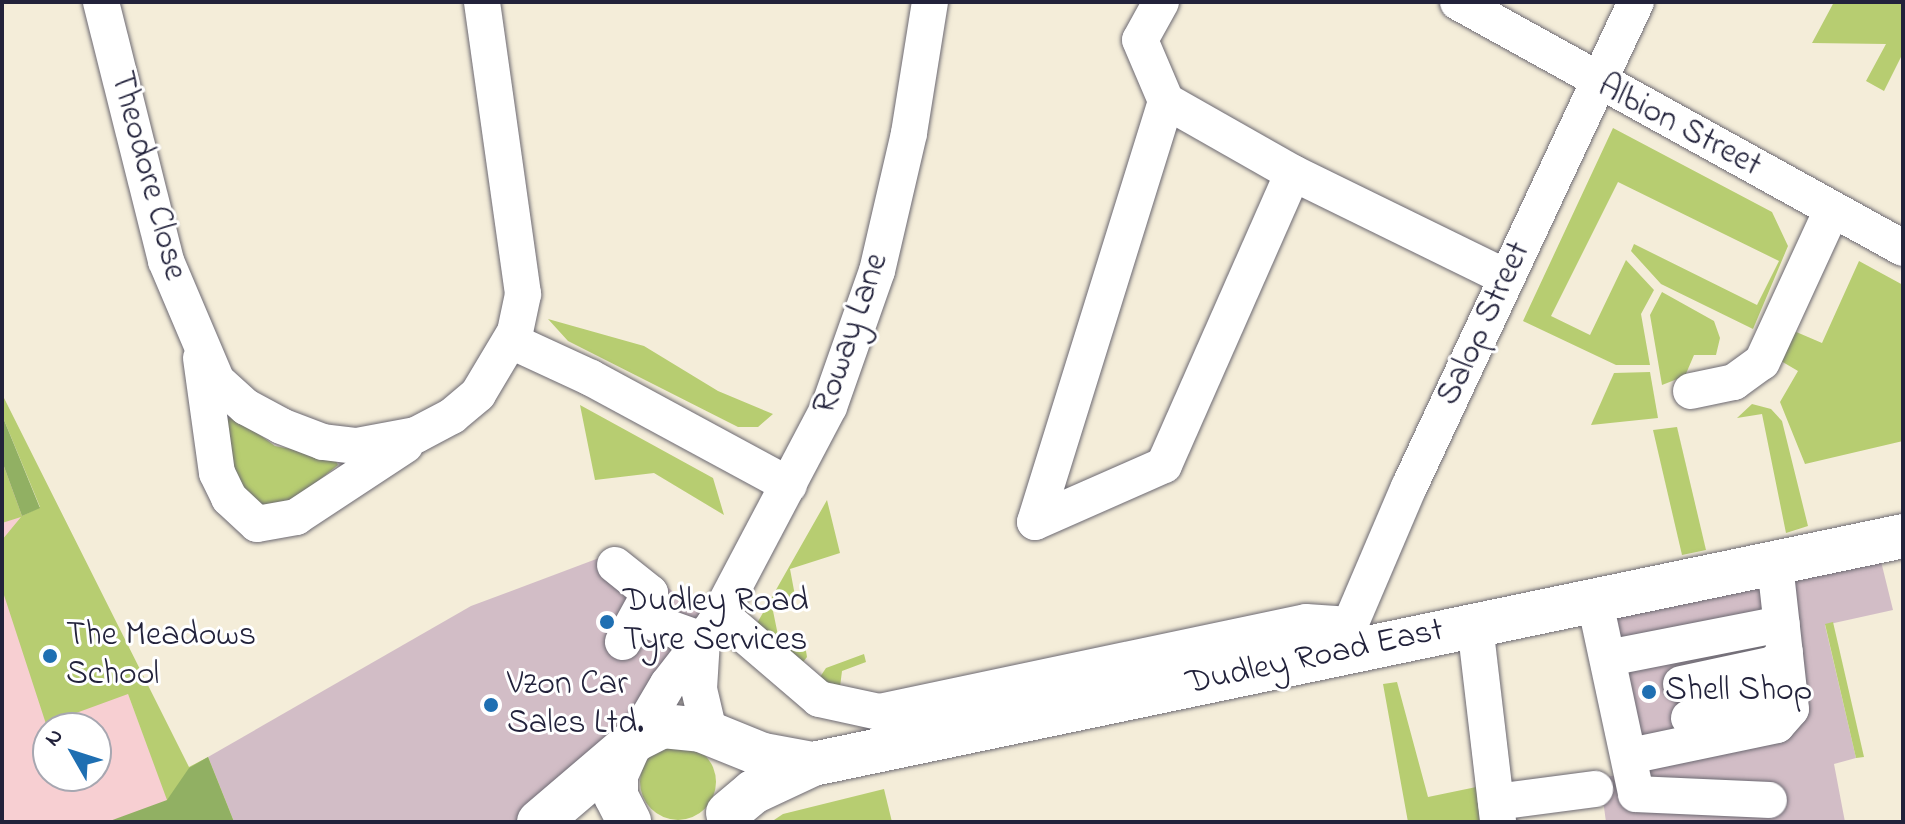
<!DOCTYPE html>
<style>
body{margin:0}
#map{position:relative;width:1905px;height:824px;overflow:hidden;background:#f4edd9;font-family:"Indie Flower",sans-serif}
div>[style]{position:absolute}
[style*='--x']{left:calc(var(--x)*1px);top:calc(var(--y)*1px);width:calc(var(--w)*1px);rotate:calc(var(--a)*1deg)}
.built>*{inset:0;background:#f7cfd2}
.industrial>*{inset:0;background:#d2bdc6}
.green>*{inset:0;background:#b7cd71}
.round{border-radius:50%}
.forest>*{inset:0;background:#91b063}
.roads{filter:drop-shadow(0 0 2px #6c6972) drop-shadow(0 0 2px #6c6972)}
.minor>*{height:36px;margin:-18px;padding:0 18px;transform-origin:18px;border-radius:18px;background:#fff}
.major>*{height:44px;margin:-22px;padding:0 22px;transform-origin:22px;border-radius:22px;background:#fff}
.dots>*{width:22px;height:22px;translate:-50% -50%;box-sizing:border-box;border:4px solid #fff;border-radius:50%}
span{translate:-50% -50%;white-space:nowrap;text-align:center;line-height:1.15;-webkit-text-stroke:6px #fff;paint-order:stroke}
.street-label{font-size:34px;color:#22223b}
.poi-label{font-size:34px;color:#22223b}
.left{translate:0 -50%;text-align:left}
.frame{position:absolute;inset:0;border:4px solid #22223b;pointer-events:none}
.north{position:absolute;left:32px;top:712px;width:80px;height:80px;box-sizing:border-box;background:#fff;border:2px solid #a7a7b1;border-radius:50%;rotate:309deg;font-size:22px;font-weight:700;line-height:32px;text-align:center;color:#22223b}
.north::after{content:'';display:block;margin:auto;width:28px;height:36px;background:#1f6fb2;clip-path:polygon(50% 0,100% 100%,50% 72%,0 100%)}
</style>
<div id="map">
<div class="built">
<i style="clip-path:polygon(evenodd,2px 461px,128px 694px,176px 822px,2px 822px,2px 461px,48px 728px,96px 728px,96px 776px,48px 776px,48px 728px)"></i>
</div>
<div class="industrial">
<i style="clip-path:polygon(1876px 541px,1893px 610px,1825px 625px,1856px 758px,1834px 764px,1845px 822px,1606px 822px,1600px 778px,1617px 775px,1577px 605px)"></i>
<i style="clip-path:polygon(607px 555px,660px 581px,714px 625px,539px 822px,234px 822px,208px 757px,471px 606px)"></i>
</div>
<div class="green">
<i style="clip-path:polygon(1834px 2px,1903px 2px,1903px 53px,1884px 91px,1866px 81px,1886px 44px,1812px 43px)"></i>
<i style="clip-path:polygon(1613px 128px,1772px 212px,1788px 246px,1753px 329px,1661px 284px,1631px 251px,1634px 244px,1757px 305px,1779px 261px,1618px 182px,1551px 316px,1590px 335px,1626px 260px,1654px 290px,1641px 314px,1650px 365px,1616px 365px,1523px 321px)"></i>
<i style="clip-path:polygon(1859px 261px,1903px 285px,1903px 441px,1805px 464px,1780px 402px,1798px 371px,1781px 361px,1794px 331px,1822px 343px)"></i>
<i style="clip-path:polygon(1662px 292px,1714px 321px,1720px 338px,1716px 355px,1694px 355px,1685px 376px,1662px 385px,1650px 315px)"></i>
<i style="clip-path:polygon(548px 319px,644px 346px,718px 391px,773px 414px,758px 427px,738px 427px,568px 341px)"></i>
<i style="clip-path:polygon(1650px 372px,1658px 418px,1591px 425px,1614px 373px)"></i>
<i style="clip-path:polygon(2px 394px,189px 767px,208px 757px,234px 822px,167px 800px,128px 694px,46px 724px,2px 589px,2px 540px,21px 517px,2px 523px,2px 461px,22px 516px,40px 507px,2px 415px)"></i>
<i style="clip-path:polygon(1752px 404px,1771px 409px,1782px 421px,1808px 526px,1786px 533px,1762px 414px,1737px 418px)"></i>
<i style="clip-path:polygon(580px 405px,713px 478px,724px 515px,654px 473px,595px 480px)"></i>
<i style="clip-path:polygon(226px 418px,238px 419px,275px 446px,334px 457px,338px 465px,289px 504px,261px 507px,233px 476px)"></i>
<i style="clip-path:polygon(1677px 427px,1706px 550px,1682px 555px,1653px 430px)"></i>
<i style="clip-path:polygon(827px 500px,840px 553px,790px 569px,796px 601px,772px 606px,781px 650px,805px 645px,807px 657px,800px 666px,752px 632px)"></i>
<i style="clip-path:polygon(1833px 622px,1864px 757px,1856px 758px,1825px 624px)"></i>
<i style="clip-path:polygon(864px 654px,866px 662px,842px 671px,839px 695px,818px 680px,826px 668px)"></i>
<i style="clip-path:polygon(1397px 682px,1428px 797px,1486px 785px,1488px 822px,1408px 822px,1383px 684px)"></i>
<i class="round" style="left:640px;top:744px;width:76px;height:76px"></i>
<i style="clip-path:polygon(884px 789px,892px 822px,771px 822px,783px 814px)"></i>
</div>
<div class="forest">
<i style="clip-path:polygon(2px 415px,40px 508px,22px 516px,2px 461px)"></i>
<i style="clip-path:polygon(208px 757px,234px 822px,107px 822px,167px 800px,189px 768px)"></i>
</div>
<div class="roads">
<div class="minor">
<i style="--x:101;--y:2;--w:267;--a:75.9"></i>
<i style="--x:166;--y:261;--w:130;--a:67"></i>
<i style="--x:217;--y:381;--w:39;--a:42"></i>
<i style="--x:246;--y:407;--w:40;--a:28"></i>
<i style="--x:281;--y:426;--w:45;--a:20.9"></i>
<i style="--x:323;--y:442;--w:34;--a:7"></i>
<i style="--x:357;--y:446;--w:60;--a:-10.6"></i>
<i style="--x:416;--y:435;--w:41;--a:-27.8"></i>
<i style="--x:452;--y:416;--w:34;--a:-40"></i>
<i style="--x:478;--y:394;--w:72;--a:-59.2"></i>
<i style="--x:515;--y:332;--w:39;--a:-78"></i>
<i style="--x:523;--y:294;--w:295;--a:-98"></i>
<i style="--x:1161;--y:2;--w:43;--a:118.9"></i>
<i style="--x:1140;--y:40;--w:66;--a:66.9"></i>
<i style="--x:1458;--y:2;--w:508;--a:28.93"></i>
<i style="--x:511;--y:341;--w:88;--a:24.8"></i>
<i style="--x:591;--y:378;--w:225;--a:28.4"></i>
<i style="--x:201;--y:358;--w:116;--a:82.1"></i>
<i style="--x:217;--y:473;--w:28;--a:64"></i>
<i style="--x:229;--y:498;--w:38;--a:43"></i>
<i style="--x:257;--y:524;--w:40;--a:-10"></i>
<i style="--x:296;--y:517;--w:131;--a:-33.4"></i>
<i style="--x:1691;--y:391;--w:44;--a:-11.8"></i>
<i style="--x:1734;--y:382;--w:34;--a:-36"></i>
<i style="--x:1762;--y:362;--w:167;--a:-65.3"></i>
<i style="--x:1035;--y:522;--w:441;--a:-72.7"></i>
<i style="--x:1166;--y:101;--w:146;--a:29.6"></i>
<i style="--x:1293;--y:173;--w:236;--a:26.1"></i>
<i style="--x:1035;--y:522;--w:141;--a:-23.8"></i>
<i style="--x:1164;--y:465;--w:319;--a:-66.2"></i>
<i style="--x:615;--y:565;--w:45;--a:38.7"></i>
<i style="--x:650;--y:593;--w:56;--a:118.9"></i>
<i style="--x:1595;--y:602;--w:196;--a:77.9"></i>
<i style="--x:1636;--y:794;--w:133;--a:2.6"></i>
<i style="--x:720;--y:614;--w:130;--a:40.6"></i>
<i style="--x:819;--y:699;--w:61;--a:12.2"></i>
<i style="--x:879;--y:712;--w:436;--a:-11.9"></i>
<i style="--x:1306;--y:622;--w:44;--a:3.9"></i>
<i style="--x:638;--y:617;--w:68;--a:19.8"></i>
<i style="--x:1475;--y:625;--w:198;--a:83.3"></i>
<i style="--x:702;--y:640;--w:49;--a:93.5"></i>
<i style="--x:699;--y:689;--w:48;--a:76.8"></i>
<i style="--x:1350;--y:650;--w:25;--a:-90"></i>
<i style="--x:1350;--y:625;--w:150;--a:-66.9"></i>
<i style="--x:1409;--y:487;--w:535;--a:-64.92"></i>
<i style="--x:1608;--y:658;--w:177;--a:-11.1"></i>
<i style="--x:1681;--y:684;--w:95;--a:-12.1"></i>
<i style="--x:1774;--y:664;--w:16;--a:-47"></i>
<i style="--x:1689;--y:718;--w:87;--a:-12.6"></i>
<i style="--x:1774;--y:699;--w:19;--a:-43"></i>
<i style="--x:635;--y:740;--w:65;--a:-59.5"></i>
<i style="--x:668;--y:684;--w:75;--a:-52.1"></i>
<i style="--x:714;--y:625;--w:246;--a:-62.2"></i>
<i style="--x:829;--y:407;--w:144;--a:-70.6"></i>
<i style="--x:877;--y:271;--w:142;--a:-76.9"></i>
<i style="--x:909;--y:133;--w:133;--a:-80.9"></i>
<i style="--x:1630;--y:756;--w:150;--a:-11.9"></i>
<i style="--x:1777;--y:725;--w:21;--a:-49"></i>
<i style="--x:1791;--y:709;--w:146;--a:-96.3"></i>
<i style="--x:1496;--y:802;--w:100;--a:-7.5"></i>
</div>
<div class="major">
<i style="--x:628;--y:748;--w:30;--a:114"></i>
<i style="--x:616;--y:775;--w:21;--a:90"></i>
<i style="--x:616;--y:796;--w:29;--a:63"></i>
<i style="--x:728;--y:813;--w:33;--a:-40"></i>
<i style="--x:753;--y:792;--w:66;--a:-25"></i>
<i style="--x:813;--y:764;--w:1114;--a:-11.81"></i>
<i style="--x:539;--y:822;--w:126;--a:-40.5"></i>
<i style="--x:635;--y:740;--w:31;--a:-27"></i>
<i style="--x:663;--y:726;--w:38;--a:6"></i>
<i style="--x:701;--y:730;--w:67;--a:22"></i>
<i style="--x:763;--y:755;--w:51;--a:10.2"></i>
</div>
</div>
<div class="dots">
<i style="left:607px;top:622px;background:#1f6fb2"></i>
<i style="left:50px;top:656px;background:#1f6fb2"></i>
<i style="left:1649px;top:692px;background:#1f6fb2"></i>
<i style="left:491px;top:705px;background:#1f6fb2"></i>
</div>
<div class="street-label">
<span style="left:1679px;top:127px;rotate:28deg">Albion Street</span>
<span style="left:147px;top:176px;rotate:75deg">Theodore Close</span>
<span style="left:1485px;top:324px;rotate:-65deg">Salop Street</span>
<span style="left:852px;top:334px;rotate:-71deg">Roway Lane</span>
<span style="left:1315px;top:658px;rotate:-12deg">Dudley Road East</span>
</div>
<div class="poi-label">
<span class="left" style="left:623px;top:622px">Dudley Road<br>Tyre Services</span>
<span class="left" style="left:66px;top:656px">The Meadows<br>School</span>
<span class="left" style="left:507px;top:705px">Vzon Car<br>Sales Ltd.</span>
<span class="left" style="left:1665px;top:692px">Shell Shop</span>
</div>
<div class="frame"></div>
<div class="north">N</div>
</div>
